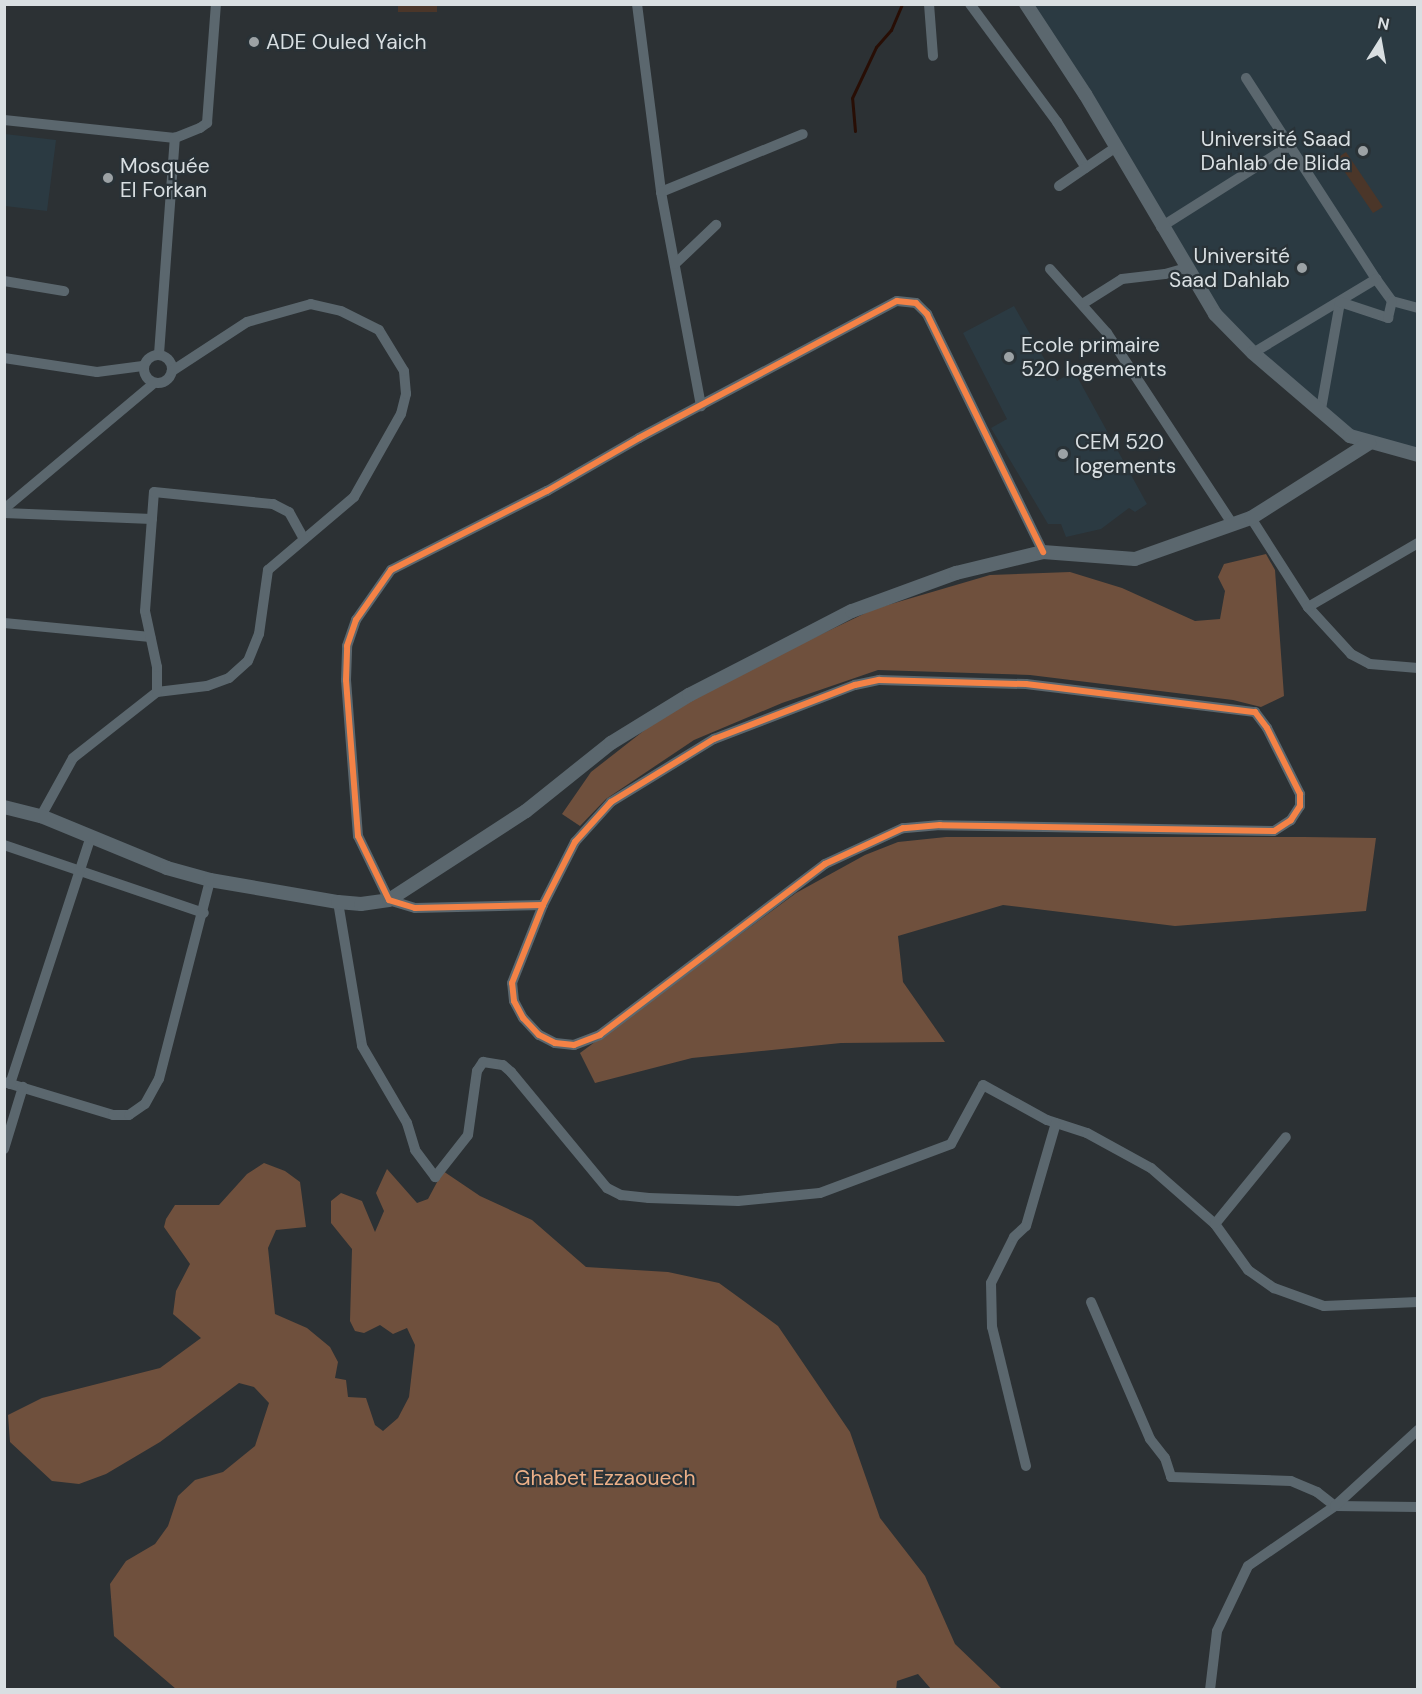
<!DOCTYPE html>
<meta charset="utf-8">
<style>
body{margin:0}
#map{position:relative;width:1422px;height:1694px;overflow:hidden;background:#2c3134;font-family:"DM Sans",sans-serif}
div>[style]{position:absolute}
[style*='--x']{left:calc(var(--x)*1px);top:calc(var(--y)*1px);width:calc(var(--w)*1px);rotate:calc(var(--a)*1deg)}
.built>*{inset:0;background:#2b3a42}
.green>*{inset:0;background:#4b3629}
.forest>*{inset:0;background:#6f503d}
.stream>*{height:3px;margin:-1.5px;padding:0 1.5px;transform-origin:1.5px;border-radius:1.5px;background:#280e05}
.minor>*{height:10px;margin:-5px;padding:0 5px;transform-origin:5px;border-radius:5px;background:#5b676e}
.minor>.ring{margin:-5px;padding:0;box-sizing:content-box;background:none;border:10px solid #5b676e;border-radius:50%}
.tertiary>*{height:14px;margin:-7px;padding:0 7px;transform-origin:7px;border-radius:7px;background:#5b676e}
.cycleway>*{height:6px;margin:-3px;padding:0 3px;transform-origin:3px;border-radius:3px;background:#f48246}
.dots>*{width:16px;height:16px;translate:-50% -50%;box-sizing:border-box;border:3px solid #293237;border-radius:50%}
span{translate:-50% -50%;white-space:nowrap;text-align:center;line-height:1.15;-webkit-text-stroke:4.5px #293237;paint-order:stroke}
.poi-label{font-size:21px;color:#d9dfe2}
.left{translate:0 -50%;text-align:left}
.right{translate:-100% -50%;text-align:right}
.park-label{font-size:21px;color:#edb088}
.frame{position:absolute;inset:0;border:6px solid #d9dfe2;pointer-events:none}
.north{position:absolute;left:1350px;top:12px;width:60px;height:60px;-webkit-text-stroke:4px #293237;paint-order:stroke;rotate:11deg;font-size:16px;font-weight:700;line-height:24px;text-align:center;color:#d9dfe2}
.north::after{content:'';display:block;margin:auto;width:21px;height:27px;background:#d9dfe2;clip-path:polygon(50% 0,100% 100%,50% 72%,0 100%)}
</style>
<div id="map">
<div class="built">
<i style="clip-path:polygon(1027px 5px,1417px 5px,1417px 454px,1350px 436px,1215px 314px)"></i>
<i style="clip-path:polygon(5px 134px,56px 140px,47px 211px,5px 206px)"></i>
<i style="clip-path:polygon(1014px 306px,1057px 381px,1074px 371px,1147px 504px,1135px 512px,1129px 508px,1101px 529px,1066px 537px,1061px 524px,1048px 524px,991px 428px,1007px 419px,963px 333px)"></i>
</div>
<div class="green">
<i style="clip-path:polygon(398px 5px,437px 5px,437px 12px,398px 12px)"></i>
<i style="clip-path:polygon(1346px 152px,1383px 207px,1373px 213px,1336px 159px)"></i>
</div>
<div class="forest">
<i style="clip-path:polygon(1266px 554px,1275px 570px,1284px 696px,1261px 707px,1233px 700px,1030px 675px,878px 670px,782px 703px,694px 740px,606px 799px,580px 826px,562px 814px,591px 772px,655px 722px,721px 682px,874px 609px,990px 575px,1070px 572px,1122px 588px,1195px 621px,1220px 619px,1225px 591px,1218px 577px,1224px 564px)"></i>
<i style="clip-path:polygon(946px 837px,1304px 837px,1376px 838px,1366px 911px,1175px 926px,1003px 905px,898px 936px,903px 982px,945px 1042px,841px 1043px,692px 1058px,595px 1083px,580px 1053px,796px 893px,865px 855px,898px 842px)"></i>
<i style="clip-path:polygon(264px 1163px,285px 1171px,300px 1182px,306px 1227px,276px 1230px,268px 1248px,275px 1314px,307px 1328px,330px 1347px,338px 1362px,335px 1378px,346px 1380px,348px 1397px,366px 1398px,375px 1425px,383px 1431px,398px 1418px,409px 1397px,415px 1345px,407px 1328px,393px 1334px,380px 1325px,364px 1333px,355px 1331px,350px 1321px,352px 1249px,331px 1223px,331px 1201px,341px 1193px,362px 1201px,375px 1232px,384px 1211px,376px 1193px,387px 1169px,417px 1203px,428px 1199px,443px 1171px,480px 1196px,532px 1220px,586px 1267px,668px 1272px,719px 1283px,778px 1326px,850px 1432px,880px 1518px,925px 1576px,955px 1644px,1002px 1689px,931px 1689px,918px 1674px,897px 1681px,896px 1690px,176px 1689px,114px 1636px,110px 1584px,126px 1561px,155px 1544px,168px 1526px,178px 1496px,195px 1480px,223px 1472px,255px 1446px,269px 1403px,254px 1387px,239px 1383px,160px 1442px,106px 1474px,79px 1484px,52px 1481px,10px 1442px,8px 1415px,42px 1398px,160px 1368px,201px 1338px,173px 1314px,176px 1291px,190px 1264px,164px 1227px,166px 1219px,175px 1205px,219px 1205px,247px 1174px)"></i>
</div>
<div class="stream">
<i style="--x:855;--y:131;--w:33;--a:-95"></i>
<i style="--x:852;--y:98;--w:56;--a:-64.8"></i>
<i style="--x:876;--y:47;--w:23;--a:-49"></i>
<i style="--x:891;--y:30;--w:28;--a:-67"></i>
</div>
<div class="minor">
<i style="--x:637;--y:4;--w:190;--a:82.7"></i>
<i style="--x:661;--y:192;--w:218;--a:79.4"></i>
<i style="--x:929;--y:4;--w:52;--a:85.6"></i>
<i style="--x:970;--y:4;--w:147;--a:53.6"></i>
<i style="--x:1057;--y:122;--w:54;--a:57.8"></i>
<i style="--x:1246;--y:78;--w:239;--a:57.1"></i>
<i style="--x:4;--y:120;--w:172;--a:6"></i>
<i style="--x:175;--y:138;--w:27;--a:-22"></i>
<i style="--x:200;--y:128;--w:9;--a:-36"></i>
<i style="--x:207;--y:123;--w:119;--a:-85.7"></i>
<i style="--x:1059;--y:186;--w:69;--a:-34.4"></i>
<i style="--x:661;--y:192;--w:153;--a:-22.2"></i>
<i style="--x:1161;--y:227;--w:151;--a:-32.3"></i>
<i style="--x:675;--y:264;--w:57;--a:-43.6"></i>
<i style="--x:1050;--y:269;--w:86;--a:48.3"></i>
<i style="--x:1107;--y:333;--w:230;--a:56.7"></i>
<i style="--x:4;--y:281;--w:61;--a:9.5"></i>
<i style="--x:1084;--y:303;--w:45;--a:-32.3"></i>
<i style="--x:1122;--y:279;--w:43;--a:-6.6"></i>
<i style="--x:1165;--y:274;--w:22;--a:-16"></i>
<i style="--x:1253;--y:353;--w:144;--a:-31"></i>
<i style="--x:1376;--y:279;--w:27;--a:54"></i>
<i style="--x:1392;--y:301;--w:27;--a:15"></i>
<i style="--x:159;--y:354;--w:217;--a:-85.8"></i>
<i class="ring" style="left:144px;top:355px;width:18px;height:18px"></i>
<i style="--x:4;--y:358;--w:94;--a:8.6"></i>
<i style="--x:97;--y:372;--w:46;--a:-7.4"></i>
<i style="--x:1321;--y:409;--w:109;--a:-79.9"></i>
<i style="--x:1340;--y:302;--w:51;--a:18.4"></i>
<i style="--x:1388;--y:318;--w:17;--a:-77"></i>
<i style="--x:4;--y:509;--w:196;--a:-40"></i>
<i style="--x:4;--y:513;--w:148;--a:2.3"></i>
<i style="--x:1251;--y:518;--w:106;--a:57.4"></i>
<i style="--x:1308;--y:607;--w:64;--a:47.5"></i>
<i style="--x:1351;--y:654;--w:21;--a:28"></i>
<i style="--x:1370;--y:664;--w:48;--a:4.8"></i>
<i style="--x:1308;--y:607;--w:127;--a:-30.2"></i>
<i style="--x:4;--y:623;--w:147;--a:5.5"></i>
<i style="--x:157;--y:692;--w:50;--a:-6.8"></i>
<i style="--x:207;--y:686;--w:23;--a:-20"></i>
<i style="--x:229;--y:678;--w:25;--a:-42"></i>
<i style="--x:248;--y:661;--w:29;--a:-68"></i>
<i style="--x:259;--y:634;--w:65;--a:-82"></i>
<i style="--x:268;--y:570;--w:113;--a:-40.3"></i>
<i style="--x:354;--y:497;--w:95;--a:-60.5"></i>
<i style="--x:401;--y:414;--w:21;--a:-76"></i>
<i style="--x:406;--y:394;--w:23;--a:-95"></i>
<i style="--x:404;--y:371;--w:48;--a:-121.4"></i>
<i style="--x:379;--y:330;--w:42;--a:-153.4"></i>
<i style="--x:341;--y:311;--w:31;--a:-167"></i>
<i style="--x:311;--y:304;--w:66;--a:164.3"></i>
<i style="--x:247;--y:322;--w:90;--a:146.8"></i>
<i style="--x:41;--y:816;--w:66;--a:-61.1"></i>
<i style="--x:73;--y:758;--w:107;--a:-38.2"></i>
<i style="--x:157;--y:692;--w:25;--a:-90"></i>
<i style="--x:157;--y:667;--w:57;--a:-102.1"></i>
<i style="--x:145;--y:611;--w:119;--a:-85.7"></i>
<i style="--x:154;--y:492;--w:120;--a:5.8"></i>
<i style="--x:273;--y:504;--w:18;--a:27"></i>
<i style="--x:289;--y:512;--w:31;--a:61"></i>
<i style="--x:4;--y:845;--w:211;--a:18.8"></i>
<i style="--x:338;--y:902;--w:146;--a:80.5"></i>
<i style="--x:362;--y:1046;--w:89;--a:59.7"></i>
<i style="--x:407;--y:1123;--w:28;--a:73"></i>
<i style="--x:415;--y:1150;--w:34;--a:53"></i>
<i style="--x:435;--y:1177;--w:53;--a:-51.8"></i>
<i style="--x:468;--y:1135;--w:65;--a:-82"></i>
<i style="--x:477;--y:1071;--w:11;--a:-56"></i>
<i style="--x:483;--y:1062;--w:20;--a:9"></i>
<i style="--x:503;--y:1065;--w:11;--a:41"></i>
<i style="--x:511;--y:1072;--w:151;--a:50.4"></i>
<i style="--x:607;--y:1188;--w:16;--a:27"></i>
<i style="--x:621;--y:1195;--w:28;--a:6"></i>
<i style="--x:649;--y:1198;--w:89;--a:1.9"></i>
<i style="--x:738;--y:1201;--w:82;--a:-5.6"></i>
<i style="--x:820;--y:1193;--w:140;--a:-20.5"></i>
<i style="--x:951;--y:1144;--w:67;--a:-61.5"></i>
<i style="--x:983;--y:1085;--w:73;--a:28.7"></i>
<i style="--x:1047;--y:1120;--w:42;--a:18"></i>
<i style="--x:1087;--y:1133;--w:73;--a:28.7"></i>
<i style="--x:1151;--y:1168;--w:85;--a:41.2"></i>
<i style="--x:1215;--y:1224;--w:57;--a:54.3"></i>
<i style="--x:1248;--y:1270;--w:32;--a:35"></i>
<i style="--x:1274;--y:1288;--w:53;--a:19.8"></i>
<i style="--x:1324;--y:1306;--w:94;--a:-2.4"></i>
<i style="--x:543;--y:905;--w:71;--a:-63.1"></i>
<i style="--x:575;--y:842;--w:54;--a:-48"></i>
<i style="--x:611;--y:802;--w:121;--a:-31.5"></i>
<i style="--x:714;--y:739;--w:151;--a:-21"></i>
<i style="--x:855;--y:685;--w:25;--a:-12"></i>
<i style="--x:879;--y:680;--w:147;--a:1.6"></i>
<i style="--x:1026;--y:684;--w:231;--a:7"></i>
<i style="--x:1255;--y:712;--w:20;--a:53"></i>
<i style="--x:1267;--y:728;--w:74;--a:63.4"></i>
<i style="--x:1300;--y:794;--w:12;--a:90"></i>
<i style="--x:1300;--y:806;--w:17;--a:123"></i>
<i style="--x:1291;--y:820;--w:20;--a:147"></i>
<i style="--x:1274;--y:831;--w:334;--a:-179"></i>
<i style="--x:940;--y:825;--w:37;--a:175"></i>
<i style="--x:903;--y:828;--w:86;--a:155.2"></i>
<i style="--x:825;--y:864;--w:283;--a:142.8"></i>
<i style="--x:600;--y:1035;--w:28;--a:159"></i>
<i style="--x:574;--y:1045;--w:19;--a:-174"></i>
<i style="--x:555;--y:1043;--w:18;--a:-153"></i>
<i style="--x:539;--y:1035;--w:23;--a:-133"></i>
<i style="--x:523;--y:1018;--w:19;--a:-118"></i>
<i style="--x:514;--y:1001;--w:18;--a:-96"></i>
<i style="--x:512;--y:983;--w:84;--a:-68.3"></i>
<i style="--x:543;--y:905;--w:128;--a:178.7"></i>
<i style="--x:415;--y:908;--w:27;--a:-163"></i>
<i style="--x:389;--y:900;--w:71;--a:-115.8"></i>
<i style="--x:358;--y:836;--w:156;--a:-94.4"></i>
<i style="--x:346;--y:680;--w:34;--a:-88"></i>
<i style="--x:347;--y:646;--w:28;--a:-71"></i>
<i style="--x:356;--y:620;--w:61;--a:-55"></i>
<i style="--x:391;--y:570;--w:175;--a:-26.9"></i>
<i style="--x:547;--y:491;--w:106;--a:-29.9"></i>
<i style="--x:639;--y:438;--w:292;--a:-28"></i>
<i style="--x:897;--y:301;--w:19;--a:6"></i>
<i style="--x:916;--y:303;--w:16;--a:45"></i>
<i style="--x:927;--y:314;--w:265;--a:64"></i>
<i style="--x:4;--y:1082;--w:114;--a:16.8"></i>
<i style="--x:113;--y:1115;--w:16;--a:0"></i>
<i style="--x:129;--y:1115;--w:19;--a:-35"></i>
<i style="--x:145;--y:1104;--w:29;--a:-61"></i>
<i style="--x:159;--y:1079;--w:205;--a:-75.6"></i>
<i style="--x:10;--y:1084;--w:261;--a:-71.9"></i>
<i style="--x:4;--y:1149;--w:65;--a:-73"></i>
<i style="--x:1215;--y:1224;--w:112;--a:-50.8"></i>
<i style="--x:1091;--y:1302;--w:149;--a:66.7"></i>
<i style="--x:1150;--y:1439;--w:24;--a:52"></i>
<i style="--x:1165;--y:1458;--w:20;--a:72"></i>
<i style="--x:1171;--y:1477;--w:120;--a:1.9"></i>
<i style="--x:1291;--y:1481;--w:28;--a:23"></i>
<i style="--x:1317;--y:1492;--w:23;--a:38"></i>
<i style="--x:1335;--y:1506;--w:83;--a:0.7"></i>
<i style="--x:1026;--y:1466;--w:143;--a:-103.7"></i>
<i style="--x:992;--y:1327;--w:44;--a:-91.3"></i>
<i style="--x:991;--y:1283;--w:51;--a:-63.4"></i>
<i style="--x:1014;--y:1237;--w:16;--a:-43"></i>
<i style="--x:1026;--y:1226;--w:107;--a:-73.8"></i>
<i style="--x:1210;--y:1690;--w:59;--a:-83.2"></i>
<i style="--x:1217;--y:1631;--w:72;--a:-64.5"></i>
<i style="--x:1248;--y:1566;--w:106;--a:-34.6"></i>
<i style="--x:1335;--y:1506;--w:113;--a:-42.5"></i>
</div>
<div class="tertiary">
<i style="--x:1026;--y:4;--w:108;--a:56.8"></i>
<i style="--x:1085;--y:94;--w:256;--a:59.4"></i>
<i style="--x:1215;--y:314;--w:54;--a:45.7"></i>
<i style="--x:1253;--y:353;--w:128;--a:40.6"></i>
<i style="--x:1350;--y:436;--w:71;--a:15.6"></i>
<i style="--x:4;--y:807;--w:38;--a:14"></i>
<i style="--x:41;--y:816;--w:136;--a:22.4"></i>
<i style="--x:167;--y:868;--w:45;--a:15.6"></i>
<i style="--x:210;--y:880;--w:130;--a:9.8"></i>
<i style="--x:338;--y:902;--w:23;--a:5"></i>
<i style="--x:361;--y:904;--w:28;--a:-8"></i>
<i style="--x:389;--y:900;--w:163;--a:-33"></i>
<i style="--x:526;--y:811;--w:109;--a:-38.7"></i>
<i style="--x:611;--y:743;--w:92;--a:-31.6"></i>
<i style="--x:689;--y:695;--w:183;--a:-27.3"></i>
<i style="--x:852;--y:611;--w:111;--a:-20.1"></i>
<i style="--x:956;--y:573;--w:89;--a:-13.6"></i>
<i style="--x:1043;--y:552;--w:92;--a:4.4"></i>
<i style="--x:1135;--y:559;--w:123;--a:-19.5"></i>
<i style="--x:1251;--y:518;--w:140;--a:-32.4"></i>
</div>
<div class="cycleway">
<i style="--x:543;--y:905;--w:71;--a:-63.1"></i>
<i style="--x:575;--y:842;--w:54;--a:-48"></i>
<i style="--x:611;--y:802;--w:121;--a:-31.5"></i>
<i style="--x:714;--y:739;--w:151;--a:-21"></i>
<i style="--x:855;--y:685;--w:25;--a:-12"></i>
<i style="--x:879;--y:680;--w:147;--a:1.6"></i>
<i style="--x:1026;--y:684;--w:231;--a:7"></i>
<i style="--x:1255;--y:712;--w:20;--a:53"></i>
<i style="--x:1267;--y:728;--w:74;--a:63.4"></i>
<i style="--x:1300;--y:794;--w:12;--a:90"></i>
<i style="--x:1300;--y:806;--w:17;--a:123"></i>
<i style="--x:1291;--y:820;--w:20;--a:147"></i>
<i style="--x:1274;--y:831;--w:334;--a:-179"></i>
<i style="--x:940;--y:825;--w:37;--a:175"></i>
<i style="--x:903;--y:828;--w:86;--a:155.2"></i>
<i style="--x:825;--y:864;--w:283;--a:142.8"></i>
<i style="--x:600;--y:1035;--w:28;--a:159"></i>
<i style="--x:574;--y:1045;--w:19;--a:-174"></i>
<i style="--x:555;--y:1043;--w:18;--a:-153"></i>
<i style="--x:539;--y:1035;--w:23;--a:-133"></i>
<i style="--x:523;--y:1018;--w:19;--a:-118"></i>
<i style="--x:514;--y:1001;--w:18;--a:-96"></i>
<i style="--x:512;--y:983;--w:84;--a:-68.3"></i>
<i style="--x:543;--y:905;--w:128;--a:178.7"></i>
<i style="--x:415;--y:908;--w:27;--a:-163"></i>
<i style="--x:389;--y:900;--w:71;--a:-115.8"></i>
<i style="--x:358;--y:836;--w:156;--a:-94.4"></i>
<i style="--x:346;--y:680;--w:34;--a:-88"></i>
<i style="--x:347;--y:646;--w:28;--a:-71"></i>
<i style="--x:356;--y:620;--w:61;--a:-55"></i>
<i style="--x:391;--y:570;--w:175;--a:-26.9"></i>
<i style="--x:547;--y:491;--w:106;--a:-29.9"></i>
<i style="--x:639;--y:438;--w:292;--a:-28"></i>
<i style="--x:897;--y:301;--w:19;--a:6"></i>
<i style="--x:916;--y:303;--w:16;--a:45"></i>
<i style="--x:927;--y:314;--w:265;--a:64"></i>
</div>
<div class="dots">
<i style="left:254px;top:42px;background:#9ca2a5"></i>
<i style="left:1363px;top:151px;background:#9ca2a5"></i>
<i style="left:108px;top:178px;background:#9ca2a5"></i>
<i style="left:1302px;top:268px;background:#9ca2a5"></i>
<i style="left:1009px;top:357px;background:#9ca2a5"></i>
<i style="left:1063px;top:454px;background:#9ca2a5"></i>
</div>
<div class="poi-label">
<span class="left" style="left:266px;top:42px">ADE Ouled Yaich</span>
<span class="right" style="left:1351px;top:151px">Université Saad<br>Dahlab de Blida</span>
<span class="left" style="left:120px;top:178px">Mosquée<br>El Forkan</span>
<span class="right" style="left:1290px;top:268px">Université<br>Saad Dahlab</span>
<span class="left" style="left:1021px;top:357px">Ecole primaire<br>520 logements</span>
<span class="left" style="left:1075px;top:454px">CEM 520<br>logements</span>
</div>
<div class="park-label">
<span style="left:605px;top:1478px">Ghabet Ezzaouech</span>
</div>
<div class="frame"></div>
<div class="north">N</div>
</div>
